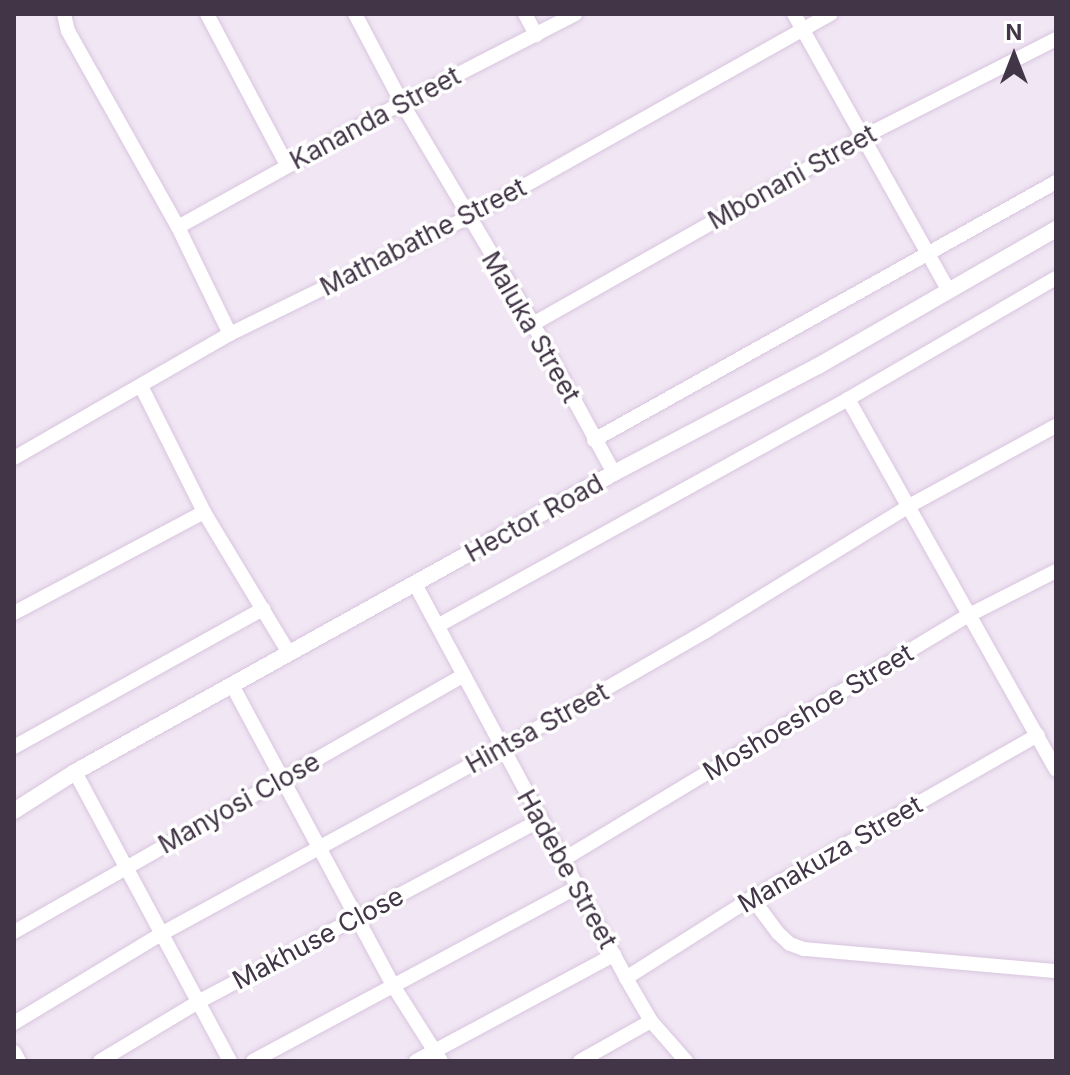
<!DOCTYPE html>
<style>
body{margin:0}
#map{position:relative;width:1070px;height:1075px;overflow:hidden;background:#f1e6f4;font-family:Inter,sans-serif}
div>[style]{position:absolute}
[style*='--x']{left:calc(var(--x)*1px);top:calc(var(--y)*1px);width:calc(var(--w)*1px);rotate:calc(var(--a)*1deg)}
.roads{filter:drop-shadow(0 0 2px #d8c5de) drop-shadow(0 0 2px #d8c5de)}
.minor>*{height:14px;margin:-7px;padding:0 7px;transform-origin:7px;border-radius:7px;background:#fff}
.tertiary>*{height:16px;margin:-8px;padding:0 8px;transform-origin:8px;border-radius:8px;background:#fff}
span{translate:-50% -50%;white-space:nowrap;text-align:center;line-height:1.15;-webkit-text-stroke:7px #fff;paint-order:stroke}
.street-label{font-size:26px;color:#423547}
.frame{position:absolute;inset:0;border:16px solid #423547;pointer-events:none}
.north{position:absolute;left:974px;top:16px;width:80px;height:80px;-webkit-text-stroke:6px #fff;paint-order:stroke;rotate:0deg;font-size:22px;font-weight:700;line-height:32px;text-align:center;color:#423547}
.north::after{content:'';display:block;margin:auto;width:28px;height:36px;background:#423547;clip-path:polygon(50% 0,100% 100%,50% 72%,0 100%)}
</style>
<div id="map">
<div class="roads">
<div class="minor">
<i style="--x:64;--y:14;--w:17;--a:77"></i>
<i style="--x:68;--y:31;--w:225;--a:60.7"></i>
<i style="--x:178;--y:227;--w:119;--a:64.1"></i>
<i style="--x:207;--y:14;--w:171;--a:62.1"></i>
<i style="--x:355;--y:14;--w:101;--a:62.2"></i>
<i style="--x:402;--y:103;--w:257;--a:59.3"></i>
<i style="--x:533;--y:324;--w:170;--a:61.5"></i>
<i style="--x:525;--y:14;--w:24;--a:62"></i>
<i style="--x:794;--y:14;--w:316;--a:60.8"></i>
<i style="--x:178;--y:227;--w:256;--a:-29"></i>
<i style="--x:402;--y:103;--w:195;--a:-27.2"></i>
<i style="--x:533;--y:324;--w:382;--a:-29.5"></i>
<i style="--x:865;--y:136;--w:214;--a:-26.9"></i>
<i style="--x:142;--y:388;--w:139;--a:63.4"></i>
<i style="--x:204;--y:512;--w:165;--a:58.9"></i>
<i style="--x:848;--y:399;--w:425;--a:60.7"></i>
<i style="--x:594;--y:440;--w:529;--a:-29.18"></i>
<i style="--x:14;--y:458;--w:249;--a:-29.9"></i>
<i style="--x:230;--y:334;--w:264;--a:-26.1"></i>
<i style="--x:467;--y:218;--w:417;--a:-29.3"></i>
<i style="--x:415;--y:584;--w:447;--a:61.8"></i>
<i style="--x:626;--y:978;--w:50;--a:59.8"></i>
<i style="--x:651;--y:1021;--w:53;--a:48.8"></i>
<i style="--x:14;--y:613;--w:215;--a:-28"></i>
<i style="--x:439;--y:625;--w:467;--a:-28.9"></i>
<i style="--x:848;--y:399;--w:241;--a:-30.2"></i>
<i style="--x:232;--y:685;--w:339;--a:61.8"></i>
<i style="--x:392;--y:984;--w:91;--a:57.5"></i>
<i style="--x:14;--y:747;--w:285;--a:-29"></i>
<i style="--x:75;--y:772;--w:328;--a:61.8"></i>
<i style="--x:564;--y:859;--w:473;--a:-31.1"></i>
<i style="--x:969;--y:615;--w:97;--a:-26.8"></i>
<i style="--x:752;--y:898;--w:44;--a:53.4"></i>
<i style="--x:778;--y:933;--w:16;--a:43"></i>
<i style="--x:790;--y:944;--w:15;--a:20"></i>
<i style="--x:804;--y:949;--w:253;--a:5"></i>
<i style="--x:14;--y:932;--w:518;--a:-29.73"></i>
<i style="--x:626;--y:978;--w:149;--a:-32.4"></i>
<i style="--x:752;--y:898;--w:329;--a:-29.7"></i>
<i style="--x:14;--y:1023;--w:172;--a:-31.2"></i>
<i style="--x:161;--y:934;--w:387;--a:-28.6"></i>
<i style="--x:501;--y:749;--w:237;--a:-29.9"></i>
<i style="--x:706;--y:631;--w:238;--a:-31.6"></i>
<i style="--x:909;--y:506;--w:167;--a:-28.6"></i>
<i style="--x:14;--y:1052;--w:10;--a:61"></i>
<i style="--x:100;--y:1061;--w:114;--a:-31"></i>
<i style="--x:198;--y:1002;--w:387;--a:-28"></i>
<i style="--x:253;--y:1061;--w:370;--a:-28.2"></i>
<i style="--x:416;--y:1061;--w:225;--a:-28.2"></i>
<i style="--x:580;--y:1061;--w:81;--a:-29.4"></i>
</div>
<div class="tertiary">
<i style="--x:14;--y:811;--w:72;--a:-32.6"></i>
<i style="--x:75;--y:772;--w:616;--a:-29.02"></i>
<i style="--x:614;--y:473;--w:230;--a:-27.7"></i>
<i style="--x:818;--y:366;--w:275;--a:-29.9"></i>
</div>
</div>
<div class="street-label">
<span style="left:375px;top:118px;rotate:-28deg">Kananda Street</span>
<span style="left:792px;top:177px;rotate:-29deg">Mbonani Street</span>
<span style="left:423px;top:237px;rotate:-27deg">Mathabathe Street</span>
<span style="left:531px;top:327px;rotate:60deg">Maluka Street</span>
<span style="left:534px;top:518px;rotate:-29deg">Hector Road</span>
<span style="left:808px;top:712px;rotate:-31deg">Moshoeshoe Street</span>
<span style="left:537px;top:728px;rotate:-29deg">Hintsa Street</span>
<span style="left:239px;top:803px;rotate:-29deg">Manyosi Close</span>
<span style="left:830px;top:854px;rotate:-30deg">Manakuza Street</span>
<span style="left:567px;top:869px;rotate:61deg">Hadebe Street</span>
<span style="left:318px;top:938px;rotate:-28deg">Makhuse Close</span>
</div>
<div class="frame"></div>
<div class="north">N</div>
</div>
